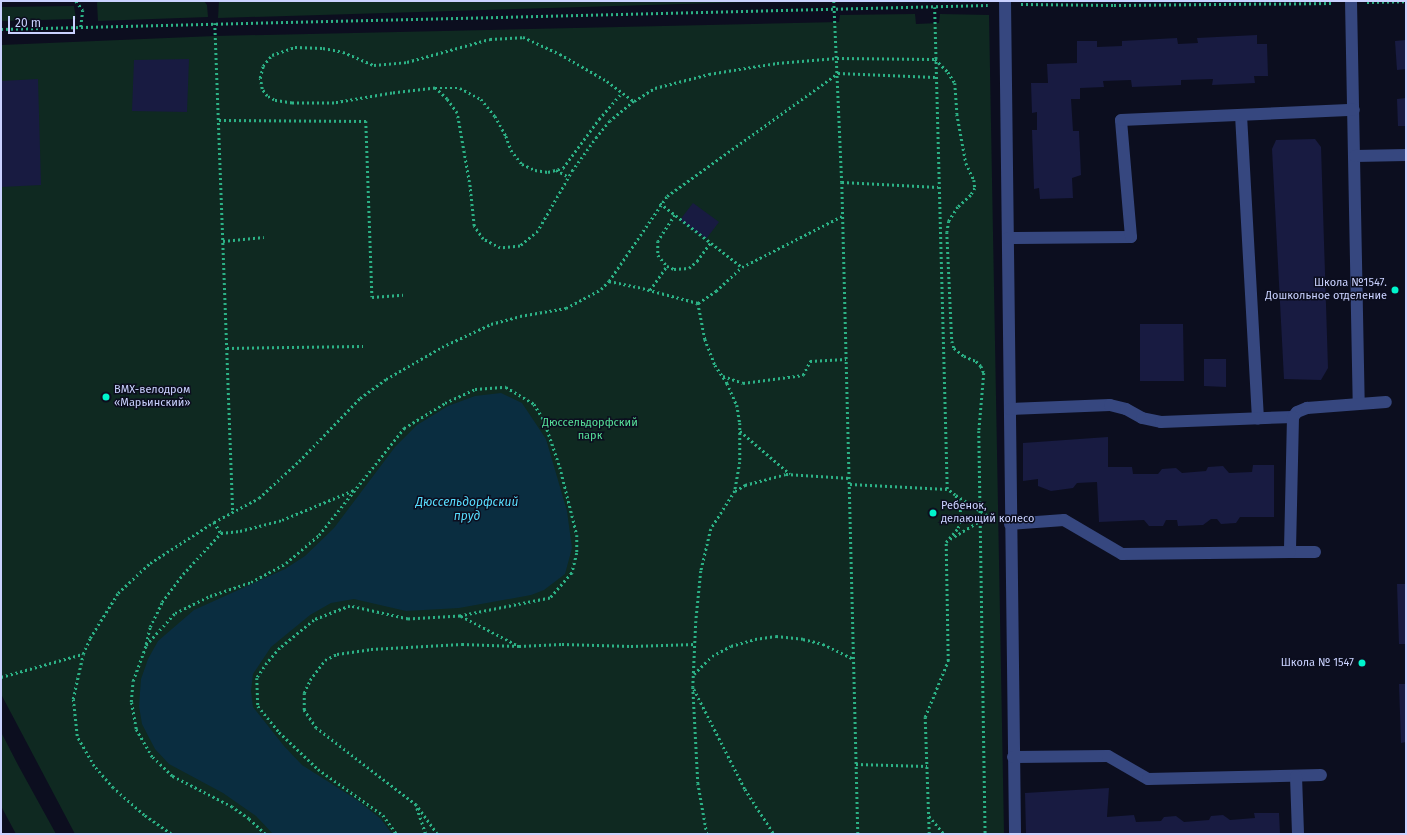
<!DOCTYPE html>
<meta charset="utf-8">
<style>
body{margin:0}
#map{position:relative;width:1407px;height:835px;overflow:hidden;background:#0c0e1f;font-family:"Fira Sans",sans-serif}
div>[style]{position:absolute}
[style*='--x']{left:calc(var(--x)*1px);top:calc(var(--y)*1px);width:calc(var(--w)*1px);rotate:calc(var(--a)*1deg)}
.green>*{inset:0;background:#0f2921}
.water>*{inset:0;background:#0a2d40}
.building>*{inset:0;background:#181b41}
.path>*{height:2.5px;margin-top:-1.25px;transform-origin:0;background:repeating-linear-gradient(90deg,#2cb286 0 2px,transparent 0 5px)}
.minor>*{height:12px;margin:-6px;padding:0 6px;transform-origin:6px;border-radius:6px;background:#36477f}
.dots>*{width:11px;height:11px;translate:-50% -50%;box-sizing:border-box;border:2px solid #0c0e1f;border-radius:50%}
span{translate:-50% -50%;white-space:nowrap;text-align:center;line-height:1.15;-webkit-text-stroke:3px #0c0e1f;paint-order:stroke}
.poi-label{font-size:11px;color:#cad2ff}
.right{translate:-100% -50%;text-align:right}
.left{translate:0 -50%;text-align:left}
.park-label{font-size:11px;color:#56e099}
.water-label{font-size:12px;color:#58deff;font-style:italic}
.frame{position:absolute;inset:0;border:2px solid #cad2ff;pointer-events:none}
.scale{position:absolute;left:8px;top:16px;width:67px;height:18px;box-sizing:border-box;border:2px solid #cad2ff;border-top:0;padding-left:5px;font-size:12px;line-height:14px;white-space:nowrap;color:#cad2ff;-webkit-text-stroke:3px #0c0e1f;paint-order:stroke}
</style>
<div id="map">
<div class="green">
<i style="clip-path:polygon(98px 1px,204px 1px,207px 5px,208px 17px,98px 21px,97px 3px)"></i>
<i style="clip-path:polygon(219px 1px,779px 1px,218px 18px)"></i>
<i style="clip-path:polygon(74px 6px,76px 19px,1px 21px,1px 7px)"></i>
<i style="clip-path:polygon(915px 14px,916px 24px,939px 23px,940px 14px,989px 15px,1004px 834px,75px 834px,1px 694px,1px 45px,215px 36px,839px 22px,840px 15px)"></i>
<i style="clip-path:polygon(1px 732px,18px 765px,56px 834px,16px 834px,1px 806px)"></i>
</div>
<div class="water">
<i style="clip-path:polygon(501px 393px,522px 403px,546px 439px,567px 511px,572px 548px,565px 574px,544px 590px,531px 595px,459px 608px,406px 611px,354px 599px,331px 603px,310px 615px,271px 647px,253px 674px,251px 691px,253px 707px,284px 746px,302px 765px,357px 800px,381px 819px,392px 834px,273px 834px,256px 816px,223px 793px,169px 764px,155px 749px,142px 724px,139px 706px,141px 679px,148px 659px,158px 641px,194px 610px,285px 569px,305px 556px,334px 528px,395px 447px,417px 425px,448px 406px,475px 396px)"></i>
</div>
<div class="building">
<i style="clip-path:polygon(1257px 35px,1257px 44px,1267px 44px,1268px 76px,1254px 76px,1255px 83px,1212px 85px,1213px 79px,1181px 80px,1181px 85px,1132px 87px,1131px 80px,1103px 81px,1104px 87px,1080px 88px,1080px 99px,1071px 99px,1073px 131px,1079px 131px,1081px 175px,1072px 178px,1073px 198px,1040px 199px,1039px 188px,1034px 189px,1032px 130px,1037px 130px,1037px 112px,1032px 113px,1031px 83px,1048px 83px,1047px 64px,1077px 63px,1077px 41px,1097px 41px,1097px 47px,1122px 46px,1122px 41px,1177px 38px,1178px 44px,1198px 43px,1197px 38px)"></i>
<i style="clip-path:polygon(1406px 40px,1406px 69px,1397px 70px,1395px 41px)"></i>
<i style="clip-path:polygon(189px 59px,187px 112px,132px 111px,134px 60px)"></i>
<i style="clip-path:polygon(38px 79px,41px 185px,1px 187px,1px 81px)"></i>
<i style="clip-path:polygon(1406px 98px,1406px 126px,1398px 126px,1397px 99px)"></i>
<i style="clip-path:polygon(1315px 139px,1321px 147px,1328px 368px,1321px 380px,1284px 379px,1272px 149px,1276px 140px)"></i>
<i style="clip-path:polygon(693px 203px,719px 222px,706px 239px,680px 220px)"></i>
<i style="clip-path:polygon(1140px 324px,1183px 324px,1184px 381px,1140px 381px)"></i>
<i style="clip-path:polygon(1204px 359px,1226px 359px,1226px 387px,1204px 386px)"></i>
<i style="clip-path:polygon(1108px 437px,1108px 467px,1132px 467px,1133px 474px,1158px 474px,1162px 469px,1176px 468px,1182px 473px,1206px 471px,1208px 467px,1223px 466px,1229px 473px,1252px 472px,1253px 465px,1274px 465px,1274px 517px,1240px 517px,1236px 523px,1221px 524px,1217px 519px,1211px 519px,1203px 525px,1178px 526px,1177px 520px,1166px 520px,1163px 526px,1149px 526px,1144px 520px,1099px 522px,1097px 482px,1077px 483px,1073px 488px,1051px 491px,1038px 486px,1038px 479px,1023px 481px,1023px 443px)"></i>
<i style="clip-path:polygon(1397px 584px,1406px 584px,1406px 644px,1399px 644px)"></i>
<i style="clip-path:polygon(1399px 684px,1406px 684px,1406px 742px,1401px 743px)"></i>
<i style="clip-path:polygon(1109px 788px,1107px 817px,1134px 815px,1136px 822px,1161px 821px,1164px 817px,1176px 816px,1184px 822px,1209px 820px,1211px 816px,1223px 815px,1230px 820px,1255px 818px,1254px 813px,1279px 813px,1280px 834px,1026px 834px,1025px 793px)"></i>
</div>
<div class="path">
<i style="--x:1;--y:1;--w:19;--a:0"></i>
<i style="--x:76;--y:1;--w:11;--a:52"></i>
<i style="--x:83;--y:10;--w:17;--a:97"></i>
<i style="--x:834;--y:1;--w:181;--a:87.5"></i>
<i style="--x:842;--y:182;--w:652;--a:88.59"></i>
<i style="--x:1367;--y:2;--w:39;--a:-1"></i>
<i style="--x:1021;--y:4;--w:93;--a:0.6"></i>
<i style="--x:1114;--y:5;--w:220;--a:-0.5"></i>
<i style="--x:215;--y:23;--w:489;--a:87.9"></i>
<i style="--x:1;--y:29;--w:987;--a:-1.39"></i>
<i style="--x:523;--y:37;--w:41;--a:24.7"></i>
<i style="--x:560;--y:54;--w:54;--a:29.9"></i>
<i style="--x:607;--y:81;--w:34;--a:37"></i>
<i style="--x:634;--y:101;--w:31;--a:140"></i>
<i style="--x:610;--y:121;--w:21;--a:129"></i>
<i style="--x:597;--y:137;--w:41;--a:126"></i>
<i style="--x:573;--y:170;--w:70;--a:119.8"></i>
<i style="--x:538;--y:231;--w:23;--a:140"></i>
<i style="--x:520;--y:246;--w:20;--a:174"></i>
<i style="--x:500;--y:248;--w:19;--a:-152"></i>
<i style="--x:483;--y:239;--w:16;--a:-125"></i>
<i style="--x:474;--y:226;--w:39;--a:-96"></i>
<i style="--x:470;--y:187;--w:75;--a:-100"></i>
<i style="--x:457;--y:113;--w:17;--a:-126"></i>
<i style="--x:447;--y:99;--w:16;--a:-137"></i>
<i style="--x:435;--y:88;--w:43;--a:173.4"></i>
<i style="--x:392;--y:93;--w:59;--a:170.2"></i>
<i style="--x:334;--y:103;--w:42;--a:180"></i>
<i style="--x:292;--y:103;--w:18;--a:-171"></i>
<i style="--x:274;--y:100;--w:8;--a:-150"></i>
<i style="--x:267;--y:96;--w:9;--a:-126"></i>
<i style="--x:262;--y:89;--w:11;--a:-100"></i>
<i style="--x:260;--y:78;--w:12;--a:-76"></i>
<i style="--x:263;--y:66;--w:14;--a:-51"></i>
<i style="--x:272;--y:55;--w:24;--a:-19"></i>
<i style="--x:295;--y:47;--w:28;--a:2"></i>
<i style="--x:323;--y:48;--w:20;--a:11"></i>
<i style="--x:343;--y:52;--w:34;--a:23"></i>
<i style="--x:374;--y:65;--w:33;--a:-5"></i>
<i style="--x:407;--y:62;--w:86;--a:-15.5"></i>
<i style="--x:490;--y:39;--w:33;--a:-3"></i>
<i style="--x:435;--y:88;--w:25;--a:0"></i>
<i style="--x:460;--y:88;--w:24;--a:28"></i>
<i style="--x:481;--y:99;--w:22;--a:51"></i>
<i style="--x:495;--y:116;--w:23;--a:61"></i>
<i style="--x:506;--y:136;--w:15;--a:70"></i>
<i style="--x:511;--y:150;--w:18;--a:52"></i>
<i style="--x:522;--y:164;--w:14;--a:25"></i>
<i style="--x:535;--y:170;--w:13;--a:9"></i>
<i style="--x:548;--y:172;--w:16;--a:-15"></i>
<i style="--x:563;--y:168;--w:61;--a:-53.7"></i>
<i style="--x:599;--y:119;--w:35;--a:-49"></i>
<i style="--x:634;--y:101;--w:25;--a:-32"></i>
<i style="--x:655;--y:88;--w:56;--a:-14.5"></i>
<i style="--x:709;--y:74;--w:69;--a:-9.2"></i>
<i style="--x:777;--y:63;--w:60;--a:-4.8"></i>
<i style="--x:837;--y:58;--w:98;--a:0.6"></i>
<i style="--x:935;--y:59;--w:18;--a:45"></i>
<i style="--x:948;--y:72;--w:13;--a:58"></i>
<i style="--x:955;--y:83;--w:31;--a:86"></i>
<i style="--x:957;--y:114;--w:50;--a:79.6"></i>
<i style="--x:966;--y:163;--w:19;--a:65"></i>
<i style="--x:974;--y:180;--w:8;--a:83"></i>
<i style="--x:975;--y:188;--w:8;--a:120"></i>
<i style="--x:971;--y:195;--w:18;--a:137"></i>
<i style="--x:958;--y:207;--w:17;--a:123"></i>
<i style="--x:949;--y:221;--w:11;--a:100"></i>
<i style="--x:947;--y:232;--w:109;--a:87.4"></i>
<i style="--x:952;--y:341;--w:7;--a:74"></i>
<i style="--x:954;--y:348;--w:13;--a:39"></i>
<i style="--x:964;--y:356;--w:13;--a:23"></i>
<i style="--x:976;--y:361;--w:7;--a:45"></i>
<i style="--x:981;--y:366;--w:8;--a:67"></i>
<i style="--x:984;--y:373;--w:58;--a:94.9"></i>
<i style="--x:979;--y:431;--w:403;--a:89.1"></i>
<i style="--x:219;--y:120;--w:147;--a:0.4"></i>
<i style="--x:366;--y:121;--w:176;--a:88"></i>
<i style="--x:372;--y:297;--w:31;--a:-4"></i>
<i style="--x:556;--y:170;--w:15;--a:28"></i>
<i style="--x:842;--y:182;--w:96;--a:3"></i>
<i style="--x:660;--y:203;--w:104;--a:38"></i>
<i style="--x:675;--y:215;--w:31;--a:123"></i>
<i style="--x:658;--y:241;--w:14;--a:90"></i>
<i style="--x:658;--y:255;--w:14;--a:51"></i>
<i style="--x:667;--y:266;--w:8;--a:23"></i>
<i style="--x:674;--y:269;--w:15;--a:-4"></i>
<i style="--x:689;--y:268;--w:11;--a:-41"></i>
<i style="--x:697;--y:261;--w:22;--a:-54"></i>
<i style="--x:223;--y:241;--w:41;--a:-5.6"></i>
<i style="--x:609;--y:281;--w:103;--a:-55.7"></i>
<i style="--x:667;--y:196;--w:211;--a:-35.7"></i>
<i style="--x:838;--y:73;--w:97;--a:2.4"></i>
<i style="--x:650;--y:290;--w:29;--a:-55"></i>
<i style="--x:698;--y:303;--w:22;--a:-34"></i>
<i style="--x:716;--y:291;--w:35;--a:-43"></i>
<i style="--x:742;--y:267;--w:112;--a:-27"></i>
<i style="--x:227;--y:348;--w:136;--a:-0.8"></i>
<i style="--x:723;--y:376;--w:21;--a:19"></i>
<i style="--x:743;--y:383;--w:61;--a:-7.6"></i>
<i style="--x:803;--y:375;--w:16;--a:-63"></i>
<i style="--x:810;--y:361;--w:36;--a:-3"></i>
<i style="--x:740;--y:431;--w:66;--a:40.7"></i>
<i style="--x:850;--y:484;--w:97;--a:3"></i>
<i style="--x:947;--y:489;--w:482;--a:-91.5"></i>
<i style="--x:735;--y:491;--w:12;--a:-31"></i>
<i style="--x:745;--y:485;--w:42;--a:-15"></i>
<i style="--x:786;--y:474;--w:64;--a:3.6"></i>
<i style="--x:956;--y:495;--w:38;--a:33"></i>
<i style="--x:214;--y:522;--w:13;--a:58"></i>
<i style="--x:950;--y:539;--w:44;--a:-31.2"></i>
<i style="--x:988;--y:516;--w:6;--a:0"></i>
<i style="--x:461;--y:616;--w:63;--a:27.4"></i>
<i style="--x:146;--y:644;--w:17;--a:-77"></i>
<i style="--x:150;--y:627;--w:28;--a:-64"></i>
<i style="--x:162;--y:602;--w:35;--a:-53"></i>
<i style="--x:183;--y:574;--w:56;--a:-47.2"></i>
<i style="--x:221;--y:533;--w:19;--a:-6"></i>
<i style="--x:240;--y:531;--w:43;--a:-14.7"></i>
<i style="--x:282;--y:520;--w:78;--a:-22.6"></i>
<i style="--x:694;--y:674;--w:25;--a:-45"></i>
<i style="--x:712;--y:656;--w:21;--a:-28"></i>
<i style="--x:731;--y:646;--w:25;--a:-16"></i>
<i style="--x:755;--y:639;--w:21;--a:-8"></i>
<i style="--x:776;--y:636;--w:27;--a:6"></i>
<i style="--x:803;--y:639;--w:21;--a:14"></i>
<i style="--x:823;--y:644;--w:34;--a:26"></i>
<i style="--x:1;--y:677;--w:85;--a:-15.7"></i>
<i style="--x:694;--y:689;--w:112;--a:63"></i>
<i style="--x:745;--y:789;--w:54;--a:57.2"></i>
<i style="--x:856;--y:764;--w:71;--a:1.6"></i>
<i style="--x:417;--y:808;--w:28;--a:71"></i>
<i style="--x:929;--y:816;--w:23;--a:50"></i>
<i style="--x:171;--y:834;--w:33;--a:-145"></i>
<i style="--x:144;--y:815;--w:41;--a:-138.9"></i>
<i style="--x:113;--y:788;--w:29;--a:-131"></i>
<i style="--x:94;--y:766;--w:34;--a:-120"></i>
<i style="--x:77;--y:736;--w:37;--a:-96"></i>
<i style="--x:73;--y:699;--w:46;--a:-77.5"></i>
<i style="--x:83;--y:654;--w:17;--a:-66"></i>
<i style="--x:90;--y:638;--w:53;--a:-58.1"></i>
<i style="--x:118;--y:593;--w:44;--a:-43.2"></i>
<i style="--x:150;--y:563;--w:76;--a:-32.6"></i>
<i style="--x:214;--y:522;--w:51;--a:-28.1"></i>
<i style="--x:259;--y:498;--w:54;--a:-42.8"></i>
<i style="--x:299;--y:461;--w:88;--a:-45.9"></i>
<i style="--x:360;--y:398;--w:32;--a:-36"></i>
<i style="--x:386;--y:379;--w:64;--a:-29.7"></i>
<i style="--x:442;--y:347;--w:54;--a:-25.1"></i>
<i style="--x:491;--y:324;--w:30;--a:-15"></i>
<i style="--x:520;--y:316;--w:47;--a:-9.9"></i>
<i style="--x:566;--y:308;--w:40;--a:-28"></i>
<i style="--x:601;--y:289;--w:11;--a:-45"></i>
<i style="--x:609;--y:281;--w:30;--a:12"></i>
<i style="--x:638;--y:287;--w:62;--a:14.9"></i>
<i style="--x:698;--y:303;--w:37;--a:79"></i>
<i style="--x:705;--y:339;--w:28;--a:69"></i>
<i style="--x:715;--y:365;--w:22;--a:56"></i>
<i style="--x:727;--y:383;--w:24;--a:66"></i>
<i style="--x:737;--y:405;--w:18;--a:81"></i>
<i style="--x:740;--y:423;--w:39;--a:90"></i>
<i style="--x:740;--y:462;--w:29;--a:100"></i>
<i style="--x:735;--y:491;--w:45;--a:122.3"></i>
<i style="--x:711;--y:529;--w:43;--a:103.4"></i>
<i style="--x:701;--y:571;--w:50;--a:95.7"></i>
<i style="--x:696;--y:621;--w:66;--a:92.6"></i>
<i style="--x:693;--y:687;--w:96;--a:87"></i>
<i style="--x:698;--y:783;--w:52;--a:80"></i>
<i style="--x:265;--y:834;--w:22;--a:-137"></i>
<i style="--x:249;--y:819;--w:21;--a:-145"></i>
<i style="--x:232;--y:807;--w:68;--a:-152.7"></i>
<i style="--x:172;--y:776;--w:28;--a:-136"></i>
<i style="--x:152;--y:757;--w:32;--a:-120"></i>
<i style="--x:136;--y:729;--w:27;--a:-100"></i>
<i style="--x:131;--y:702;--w:21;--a:-85"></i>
<i style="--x:133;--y:681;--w:38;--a:-70"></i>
<i style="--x:146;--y:645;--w:43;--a:-47.8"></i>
<i style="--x:175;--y:613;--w:39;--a:-26"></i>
<i style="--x:210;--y:596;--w:43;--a:-18.9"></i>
<i style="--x:251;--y:582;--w:40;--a:-28"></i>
<i style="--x:286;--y:563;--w:43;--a:-40.3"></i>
<i style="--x:319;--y:535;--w:137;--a:-51.5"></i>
<i style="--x:404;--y:428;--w:48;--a:-31.4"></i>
<i style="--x:445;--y:403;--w:33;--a:-25"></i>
<i style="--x:475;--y:389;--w:31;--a:-4"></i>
<i style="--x:506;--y:387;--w:33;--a:31"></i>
<i style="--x:534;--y:404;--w:19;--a:58"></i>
<i style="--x:544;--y:420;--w:50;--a:71.2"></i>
<i style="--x:560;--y:467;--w:70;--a:76"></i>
<i style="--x:577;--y:535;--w:18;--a:90"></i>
<i style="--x:577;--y:553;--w:21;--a:104"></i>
<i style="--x:572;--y:573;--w:33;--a:131"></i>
<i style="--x:550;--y:598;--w:92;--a:168.7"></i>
<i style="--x:460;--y:616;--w:52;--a:176.7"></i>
<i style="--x:408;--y:619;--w:59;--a:-167.4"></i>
<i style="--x:350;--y:606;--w:39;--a:159"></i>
<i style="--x:314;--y:620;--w:44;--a:140.5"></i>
<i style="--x:280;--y:648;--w:20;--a:131"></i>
<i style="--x:267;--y:663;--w:18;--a:124"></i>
<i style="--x:257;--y:678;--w:28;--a:88"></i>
<i style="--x:258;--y:706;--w:33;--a:51"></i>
<i style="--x:279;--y:732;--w:54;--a:43.5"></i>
<i style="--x:318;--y:769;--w:80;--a:35.3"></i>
<i style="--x:383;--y:815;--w:24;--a:54"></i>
<i style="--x:437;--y:834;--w:36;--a:-126"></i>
<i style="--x:416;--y:805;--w:126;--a:-142.4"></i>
<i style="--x:316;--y:728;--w:22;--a:-124"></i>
<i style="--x:304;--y:710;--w:17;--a:-90"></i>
<i style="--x:304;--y:693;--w:14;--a:-65"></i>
<i style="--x:310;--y:680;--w:25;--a:-53"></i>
<i style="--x:325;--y:660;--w:13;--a:-27"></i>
<i style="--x:337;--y:654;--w:34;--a:-8"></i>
<i style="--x:371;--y:649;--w:91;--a:-3.1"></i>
<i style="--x:462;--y:644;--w:57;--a:2"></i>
<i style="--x:519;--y:646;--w:43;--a:-2.7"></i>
<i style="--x:562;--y:644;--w:69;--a:1.7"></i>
<i style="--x:631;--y:646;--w:65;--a:-1.8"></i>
<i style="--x:929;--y:834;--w:117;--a:-92"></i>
<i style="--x:925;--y:717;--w:61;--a:-67.7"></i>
<i style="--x:948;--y:661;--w:119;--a:-91"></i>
<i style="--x:946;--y:542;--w:18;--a:-49"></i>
<i style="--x:958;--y:528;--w:11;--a:-75"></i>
<i style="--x:961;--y:517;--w:15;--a:-98"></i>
<i style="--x:959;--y:502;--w:8;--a:-120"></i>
<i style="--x:955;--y:495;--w:10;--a:-143"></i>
</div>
<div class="minor">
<i style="--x:1005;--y:1;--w:833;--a:89.31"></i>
<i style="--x:1351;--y:1;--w:402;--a:88.9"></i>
<i style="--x:1241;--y:115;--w:304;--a:86.8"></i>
<i style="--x:1355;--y:156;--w:51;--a:-1.1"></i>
<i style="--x:1008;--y:238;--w:123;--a:-0.5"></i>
<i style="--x:1131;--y:237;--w:117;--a:-94.9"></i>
<i style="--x:1121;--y:120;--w:233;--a:-2.5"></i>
<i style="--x:1010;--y:409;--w:100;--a:-2.3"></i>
<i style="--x:1110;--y:405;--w:16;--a:14"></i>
<i style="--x:1126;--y:409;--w:18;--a:29"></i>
<i style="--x:1142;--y:418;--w:19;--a:12"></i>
<i style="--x:1161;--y:422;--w:132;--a:-2.2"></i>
<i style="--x:1293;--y:417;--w:6;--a:-51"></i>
<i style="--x:1297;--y:412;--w:11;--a:-22"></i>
<i style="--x:1307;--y:408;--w:79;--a:-4.3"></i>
<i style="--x:1293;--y:417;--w:135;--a:91.3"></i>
<i style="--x:1290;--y:552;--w:25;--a:0"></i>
<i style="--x:1010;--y:524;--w:54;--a:-4.2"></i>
<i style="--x:1064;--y:520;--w:67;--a:30.4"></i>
<i style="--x:1122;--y:554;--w:168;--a:-0.7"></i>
<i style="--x:1013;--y:757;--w:95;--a:-0.6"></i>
<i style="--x:1108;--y:756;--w:46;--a:29.9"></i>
<i style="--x:1148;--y:779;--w:173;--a:-1.3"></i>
<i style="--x:1296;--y:776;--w:58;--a:88"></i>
</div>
<div class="dots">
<i style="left:1395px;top:290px;background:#00f5cd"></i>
<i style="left:106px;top:397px;background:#00f5cd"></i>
<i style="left:933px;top:513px;background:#00f5cd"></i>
<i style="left:1362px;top:663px;background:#00f5cd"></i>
</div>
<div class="poi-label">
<span class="right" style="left:1387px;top:290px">Школа №1547.<br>Дошкольное отделение</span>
<span class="left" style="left:114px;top:397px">BMX-велодром<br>«Марьинский»</span>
<span class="left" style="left:941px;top:513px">Ребенок,<br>делающий колесо</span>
<span class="right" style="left:1354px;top:663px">Школа № 1547</span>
</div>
<div class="park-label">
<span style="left:590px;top:430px">Дюссельдорфский<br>парк</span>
</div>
<div class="water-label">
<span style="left:467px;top:510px">Дюссельдорфский<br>пруд</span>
</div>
<div class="frame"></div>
<div class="scale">20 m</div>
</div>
